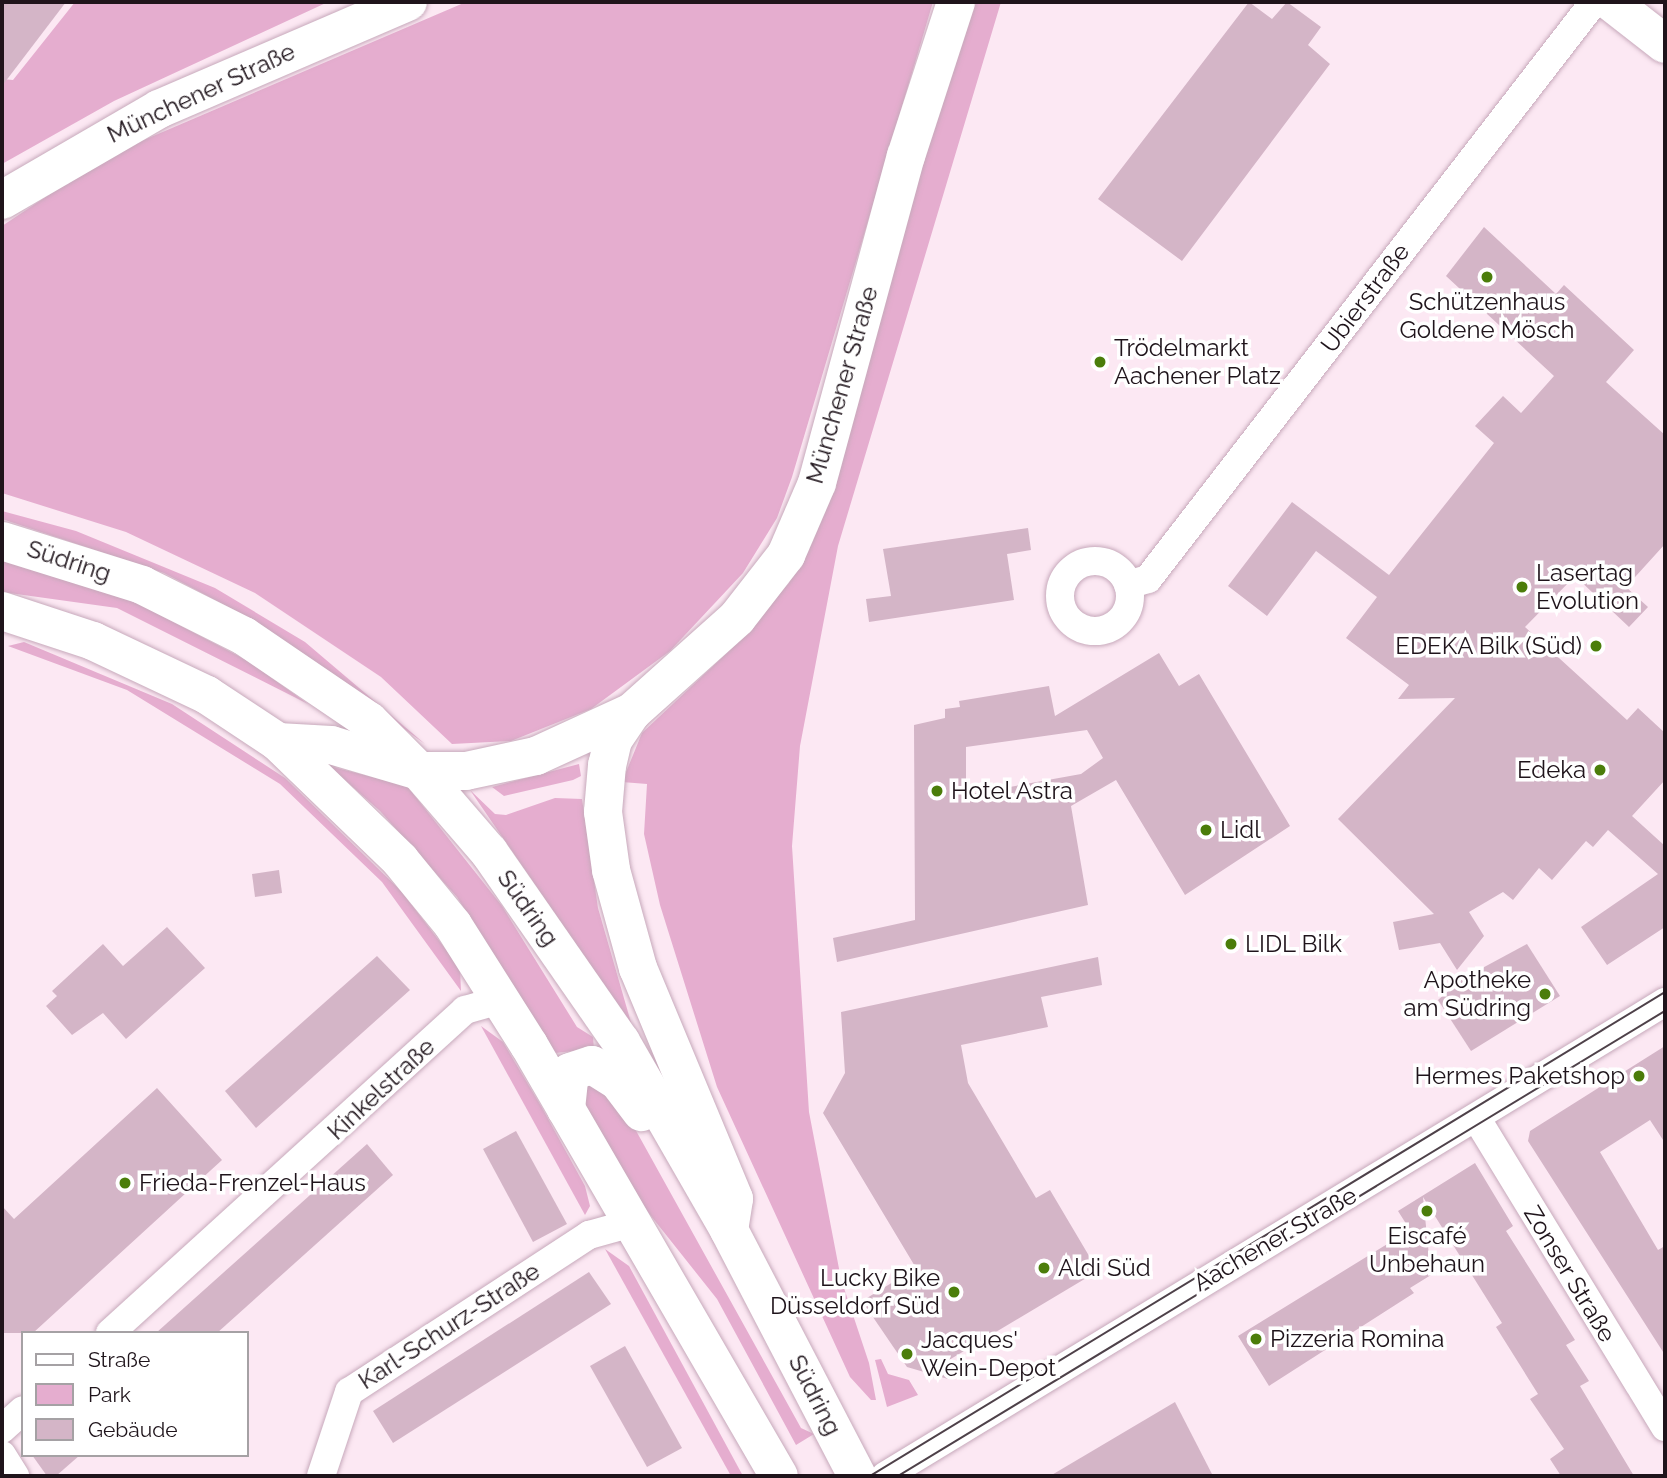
<!DOCTYPE html>
<meta charset="utf-8">
<style>
body{margin:0}
#map{position:relative;width:1667px;height:1478px;overflow:hidden;background:#fce8f3;font-family:Raleway,sans-serif}
div>[style]{position:absolute}
[style*='--x']{left:calc(var(--x)*1px);top:calc(var(--y)*1px);width:calc(var(--w)*1px);rotate:calc(var(--a)*1deg)}
.green>*{inset:0;background:#e5adcf}
.building>*{inset:0;background:#d4b5c7}
.roads{filter:drop-shadow(0 0 2px #c7a9bb) drop-shadow(0 0 2px #c7a9bb)}
.street>*{height:28px;margin:-14px;padding:0 14px;transform-origin:14px;border-radius:14px;background:#fff}
.street>.ring{margin:-14px;padding:0;box-sizing:content-box;background:none;border:28px solid #fff;border-radius:50%}
.secondary>*{height:38px;margin:-19px;padding:0 19px;transform-origin:19px;border-radius:19px;background:#fff}
.primary>*{height:38px;margin:-19px;padding:0 19px;transform-origin:19px;border-radius:19px;background:#fff}
.highway>*{height:38px;margin:-19px;padding:0 19px;transform-origin:19px;border-radius:19px;background:#fff}
.tram>*{height:2px;margin:-1px;padding:0 1px;transform-origin:1px;border-radius:1px;background:#4e4149}
.dots>*{width:19px;height:19px;translate:-50% -50%;box-sizing:border-box;border:4px solid #fff;border-radius:50%}
span{translate:-50% -50%;white-space:nowrap;text-align:center;line-height:1.15;-webkit-text-stroke:7px #fff;paint-order:stroke}
.street-label{font-size:24px;color:#1f141b}
.poi-label{font-size:24px;color:#1f141b}
.left{translate:0 -50%;text-align:left}
.right{translate:-100% -50%;text-align:right}
.frame{position:absolute;inset:0;border:4px solid #1f141b;pointer-events:none}
.legend{position:absolute;left:21px;top:1331px;width:228px;height:126px;box-sizing:border-box;background:#fff;border:2px solid #a5a1a4;margin:0;padding:9px 12px;list-style:none;font-size:21px;color:#1f141b}
.legend li{display:flex;align-items:center;gap:14px;height:35px}
.legend b{width:35px;border:2px solid #a5a1a4}
</style>
<div id="map">
<div class="green">
<i style="clip-path:polygon(75px 2px,328px 2px,114px 101px,2px 164px,2px 79px,13px 80px)"></i>
<i style="clip-path:polygon(466px 2px,933px 2px,792px 477px,777px 518px,743px 573px,670px 651px,591px 709px,511px 741px,452px 744px,381px 677px,255px 593px,126px 532px,2px 493px,2px 226px,109px 155px)"></i>
<i style="clip-path:polygon(971px 2px,1001px 2px,838px 546px,800px 746px,792px 846px,809px 1112px,841px 1279px,869px 1363px,876px 1400px,871px 1400px,850px 1377px,717px 1087px,660px 905px,644px 834px,647px 784px,622px 782px,642px 733px,728px 652px,789px 583px)"></i>
<i style="clip-path:polygon(2px 511px,76px 531px,215px 588px,305px 642px,425px 744px,255px 621px,164px 573px,2px 519px)"></i>
<i style="clip-path:polygon(2px 559px,137px 603px,248px 661px,308px 704px,117px 608px,2px 592px)"></i>
<i style="clip-path:polygon(24px 642px,172px 704px,285px 778px,401px 891px,460px 968px,461px 991px,382px 882px,280px 784px,127px 690px,8px 646px)"></i>
<i style="clip-path:polygon(579px 764px,581px 776px,573px 780px,504px 796px,492px 787px)"></i>
<i style="clip-path:polygon(329px 766px,407px 786px,502px 906px,577px 1027px,593px 1037px,594px 1049px,555px 1053px,457px 897px,380px 811px)"></i>
<i style="clip-path:polygon(470px 790px,495px 814px,506px 815px,555px 798px,582px 799px,598px 908px,632px 1026px)"></i>
<i style="clip-path:polygon(481px 1026px,503px 1042px,541px 1106px,585px 1186px,590px 1206px,585px 1215px)"></i>
<i style="clip-path:polygon(589px 1084px,614px 1091px,801px 1428px,814px 1434px,796px 1445px,717px 1299px,632px 1192px,587px 1114px,583px 1090px)"></i>
<i style="clip-path:polygon(605px 1249px,629px 1266px,743px 1476px,731px 1476px)"></i>
<i style="clip-path:polygon(881px 1359px,888px 1374px,909px 1380px,918px 1395px,887px 1407px,875px 1360px)"></i>
</div>
<div class="building">
<i style="clip-path:polygon(2px 2px,66px 2px,2px 86px)"></i>
<i style="clip-path:polygon(1249px 2px,1272px 19px,1287px 2px,1321px 27px,1308px 45px,1330px 64px,1182px 261px,1098px 199px)"></i>
<i style="clip-path:polygon(1484px 227px,1556px 294px,1564px 285px,1634px 350px,1606px 382px,1665px 435px,1665px 544px,1626px 587px,1648px 607px,1629px 627px,1575px 576px,1525px 627px,1627px 720px,1638px 708px,1665px 733px,1665px 780px,1632px 816px,1665px 846px,1665px 927px,1607px 965px,1581px 927px,1658px 874px,1608px 830px,1593px 847px,1586px 841px,1552px 880px,1539px 868px,1513px 900px,1503px 892px,1469px 912px,1484px 936px,1457px 970px,1440px 943px,1399px 950px,1393px 922px,1434px 914px,1338px 819px,1455px 698px,1398px 699px,1409px 685px,1346px 638px,1377px 597px,1316px 551px,1267px 616px,1228px 586px,1292px 502px,1389px 575px,1494px 443px,1475px 426px,1503px 396px,1521px 413px,1554px 376px,1446px 276px)"></i>
<i style="clip-path:polygon(1028px 528px,1031px 550px,1007px 554px,1014px 600px,869px 622px,866px 599px,891px 596px,883px 549px)"></i>
<i style="clip-path:polygon(evenodd,1159px 653px,1179px 686px,1199px 674px,1290px 826px,1185px 895px,1116px 780px,1071px 806px,1088px 905px,837px 962px,833px 938px,915px 920px,914px 725px,945px 718px,945px 709px,960px 707px,959px 701px,1049px 686px,1055px 716px,1159px 653px,1087px 730px,1103px 758px,1081px 774px,966px 795px,966px 747px,1087px 730px)"></i>
<i style="clip-path:polygon(279px 870px,282px 893px,255px 897px,252px 874px)"></i>
<i style="clip-path:polygon(167px 927px,205px 968px,126px 1039px,103px 1013px,72px 1035px,46px 1006px,57px 996px,52px 991px,103px 944px,123px 966px)"></i>
<i style="clip-path:polygon(1527px 944px,1560px 996px,1471px 1051px,1438px 1000px,1462px 979px)"></i>
<i style="clip-path:polygon(377px 956px,410px 990px,256px 1128px,225px 1091px)"></i>
<i style="clip-path:polygon(1098px 957px,1102px 985px,1041px 997px,1048px 1027px,961px 1045px,968px 1083px,1036px 1198px,1050px 1190px,1098px 1271px,939px 1366px,948px 1379px,907px 1367px,862px 1301px,916px 1268px,823px 1113px,845px 1073px,841px 1012px)"></i>
<i style="clip-path:polygon(1665px 1046px,1665px 1143px,1650px 1120px,1600px 1152px,1658px 1250px,1665px 1246px,1665px 1355px,1528px 1141px,1530px 1131px)"></i>
<i style="clip-path:polygon(157px 1088px,222px 1160px,33px 1333px,2px 1333px,2px 1206px,14px 1219px)"></i>
<i style="clip-path:polygon(516px 1131px,567px 1224px,533px 1242px,483px 1149px)"></i>
<i style="clip-path:polygon(367px 1144px,393px 1175px,217px 1333px,156px 1333px)"></i>
<i style="clip-path:polygon(1475px 1163px,1513px 1226px,1506px 1231px,1575px 1340px,1566px 1345px,1589px 1381px,1580px 1386px,1634px 1476px,1561px 1476px,1550px 1459px,1564px 1449px,1530px 1399px,1538px 1394px,1496px 1327px,1502px 1323px,1423px 1197px,1431px 1275px,1410px 1288px,1414px 1293px,1269px 1386px,1238px 1336px,1410px 1230px,1398px 1211px)"></i>
<i style="clip-path:polygon(589px 1272px,611px 1304px,393px 1443px,373px 1411px)"></i>
<i style="clip-path:polygon(625px 1346px,682px 1448px,647px 1467px,590px 1366px)"></i>
<i style="clip-path:polygon(1175px 1402px,1213px 1476px,1050px 1476px)"></i>
<i style="clip-path:polygon(32px 1455px,80px 1455px,56px 1476px,47px 1476px)"></i>
</div>
<div class="roads">
<div class="street">
<i class="ring" style="left:1060px;top:561px;width:42px;height:42px"></i>
<i style="--x:1128;--y:585;--w:21;--a:-17"></i>
<i style="--x:1148;--y:579;--w:729;--a:-52.3"></i>
<i style="--x:1477;--y:1119;--w:361;--a:58.6"></i>
<i style="--x:110;--y:1333;--w:480;--a:-42.3"></i>
<i style="--x:465;--y:1010;--w:37;--a:-16"></i>
<i style="--x:2;--y:1429;--w:28;--a:-42"></i>
<i style="--x:2;--y:1455;--w:25;--a:58"></i>
<i style="--x:321;--y:1476;--w:89;--a:-71.6"></i>
<i style="--x:349;--y:1392;--w:287;--a:-33.2"></i>
<i style="--x:589;--y:1235;--w:41;--a:-15.4"></i>
<i style="--x:885;--y:1476;--w:913;--a:-31.29"></i>
</div>
<div class="secondary">
<i style="--x:1611;--y:2;--w:68;--a:37.9"></i>
</div>
<div class="primary">
<i style="--x:2;--y:541;--w:147;--a:17.4"></i>
<i style="--x:142;--y:585;--w:114;--a:26.6"></i>
<i style="--x:244;--y:636;--w:151;--a:34.2"></i>
<i style="--x:369;--y:721;--w:71;--a:45"></i>
<i style="--x:419;--y:771;--w:107;--a:49.2"></i>
<i style="--x:489;--y:852;--w:231;--a:55.2"></i>
<i style="--x:621;--y:1042;--w:217;--a:60.1"></i>
<i style="--x:729;--y:1230;--w:277;--a:62.5"></i>
<i style="--x:2;--y:611;--w:96;--a:18.2"></i>
<i style="--x:93;--y:641;--w:126;--a:25.3"></i>
<i style="--x:207;--y:695;--w:85;--a:33.5"></i>
<i style="--x:278;--y:742;--w:170;--a:44"></i>
<i style="--x:400;--y:860;--w:84;--a:50.8"></i>
<i style="--x:453;--y:925;--w:142;--a:57.7"></i>
<i style="--x:529;--y:1045;--w:498;--a:59.9"></i>
<i style="--x:566;--y:1109;--w:37;--a:-84"></i>
<i style="--x:570;--y:1072;--w:23;--a:-18"></i>
<i style="--x:592;--y:1065;--w:31;--a:32"></i>
<i style="--x:618;--y:1081;--w:39;--a:53"></i>
</div>
<div class="highway">
<i style="--x:2;--y:200;--w:181;--a:-30.1"></i>
<i style="--x:159;--y:109;--w:271;--a:-23.3"></i>
<i style="--x:632;--y:712;--w:34;--a:124"></i>
<i style="--x:613;--y:740;--w:26;--a:103"></i>
<i style="--x:607;--y:765;--w:47;--a:94.9"></i>
<i style="--x:603;--y:812;--w:59;--a:82.1"></i>
<i style="--x:611;--y:870;--w:102;--a:74.6"></i>
<i style="--x:638;--y:968;--w:250;--a:67.4"></i>
<i style="--x:734;--y:1199;--w:31;--a:99"></i>
<i style="--x:278;--y:742;--w:53;--a:3.2"></i>
<i style="--x:331;--y:745;--w:92;--a:16.5"></i>
<i style="--x:419;--y:771;--w:47;--a:0"></i>
<i style="--x:466;--y:771;--w:72;--a:-12.1"></i>
<i style="--x:536;--y:756;--w:106;--a:-24.6"></i>
<i style="--x:632;--y:712;--w:141;--a:-41.8"></i>
<i style="--x:737;--y:618;--w:80;--a:-52.1"></i>
<i style="--x:786;--y:555;--w:78;--a:-66.7"></i>
<i style="--x:817;--y:483;--w:339;--a:-74.8"></i>
<i style="--x:906;--y:156;--w:162;--a:-72"></i>
</div>
</div>
<div class="tram">
<i style="--x:870;--y:1476;--w:931;--a:-31.33"></i>
<i style="--x:898;--y:1476;--w:897;--a:-31.23"></i>
</div>
<div class="dots">
<i style="left:1487px;top:277px;background:#4b7d0a"></i>
<i style="left:1100px;top:362px;background:#4b7d0a"></i>
<i style="left:1522px;top:587px;background:#4b7d0a"></i>
<i style="left:1596px;top:646px;background:#4b7d0a"></i>
<i style="left:1600px;top:770px;background:#4b7d0a"></i>
<i style="left:937px;top:791px;background:#4b7d0a"></i>
<i style="left:1206px;top:830px;background:#4b7d0a"></i>
<i style="left:1231px;top:944px;background:#4b7d0a"></i>
<i style="left:1545px;top:994px;background:#4b7d0a"></i>
<i style="left:1639px;top:1076px;background:#4b7d0a"></i>
<i style="left:125px;top:1183px;background:#4b7d0a"></i>
<i style="left:1427px;top:1211px;background:#4b7d0a"></i>
<i style="left:1044px;top:1268px;background:#4b7d0a"></i>
<i style="left:954px;top:1292px;background:#4b7d0a"></i>
<i style="left:1256px;top:1339px;background:#4b7d0a"></i>
<i style="left:907px;top:1354px;background:#4b7d0a"></i>
</div>
<div class="street-label">
<span style="left:201px;top:93px;rotate:-25deg">Münchener Straße</span>
<span style="left:1365px;top:298px;rotate:-53deg">Ubierstraße</span>
<span style="left:842px;top:385px;rotate:-74deg">Münchener Straße</span>
<span style="left:69px;top:561px;rotate:18deg">Südring</span>
<span style="left:528px;top:908px;rotate:55deg">Südring</span>
<span style="left:381px;top:1089px;rotate:-43deg">Kinkelstraße</span>
<span style="left:1275px;top:1239px;rotate:-30deg">Aachener Straße</span>
<span style="left:1570px;top:1274px;rotate:59deg">Zonser Straße</span>
<span style="left:449px;top:1326px;rotate:-33deg">Karl-Schurz-Straße</span>
<span style="left:815px;top:1395px;rotate:63deg">Südring</span>
</div>
<div class="poi-label">
<span style="left:1487px;top:316px">Schützenhaus<br>Goldene Mösch</span>
<span class="left" style="left:1114px;top:362px">Trödelmarkt<br>Aachener Platz</span>
<span class="left" style="left:1536px;top:587px">Lasertag<br>Evolution</span>
<span class="right" style="left:1582px;top:646px">EDEKA Bilk (Süd)</span>
<span class="right" style="left:1586px;top:770px">Edeka</span>
<span class="left" style="left:951px;top:791px">Hotel Astra</span>
<span class="left" style="left:1220px;top:830px">Lidl</span>
<span class="left" style="left:1245px;top:944px">LIDL Bilk</span>
<span class="right" style="left:1531px;top:994px">Apotheke<br>am Südring</span>
<span class="right" style="left:1625px;top:1076px">Hermes Paketshop</span>
<span class="left" style="left:139px;top:1183px">Frieda-Frenzel-Haus</span>
<span style="left:1427px;top:1250px">Eiscafé<br>Unbehaun</span>
<span class="left" style="left:1058px;top:1268px">Aldi Süd</span>
<span class="right" style="left:940px;top:1292px">Lucky Bike<br>Düsseldorf Süd</span>
<span class="left" style="left:1270px;top:1339px">Pizzeria Romina</span>
<span class="left" style="left:921px;top:1354px">Jacques'<br>Wein-Depot</span>
</div>
<div class="frame"></div>
<ul class="legend">
<li><b style="height:9px;background:#fff"></b>Straße</li>
<li><b style="height:19px;background:#e5adcf"></b>Park</li>
<li><b style="height:19px;background:#d4b5c7"></b>Gebäude</li>
</ul>
</div>
